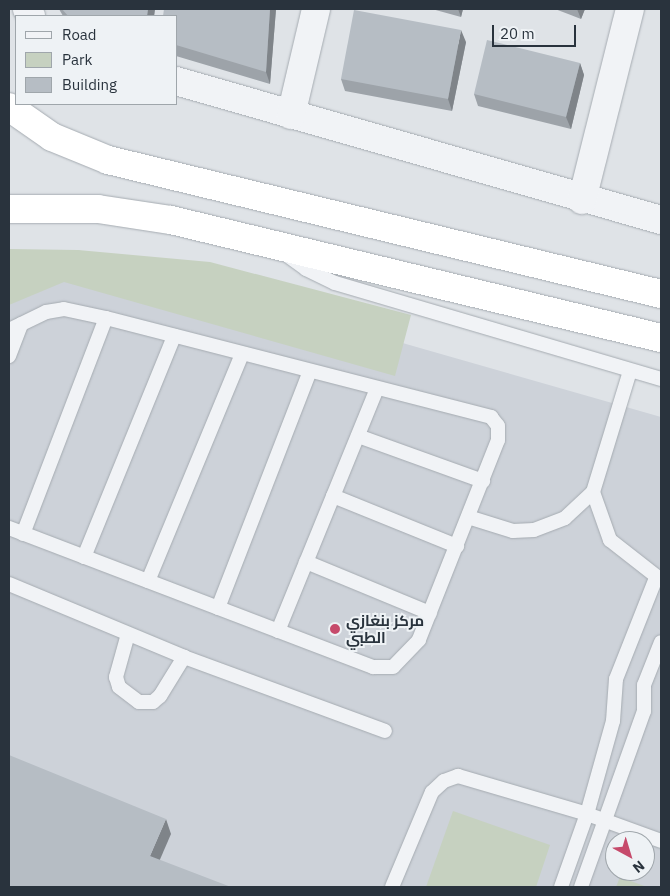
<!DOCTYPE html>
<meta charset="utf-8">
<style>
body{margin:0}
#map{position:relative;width:670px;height:896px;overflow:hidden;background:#dfe3e7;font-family:"IBM Plex Sans",Cairo,sans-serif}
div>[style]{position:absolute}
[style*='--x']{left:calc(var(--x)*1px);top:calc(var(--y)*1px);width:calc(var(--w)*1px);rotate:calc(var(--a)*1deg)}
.built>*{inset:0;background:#cdd2d9}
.green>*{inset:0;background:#c6d1c0}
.roads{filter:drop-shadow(0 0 1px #a5abb1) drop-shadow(0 0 1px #a5abb1)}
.lane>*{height:14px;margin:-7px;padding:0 7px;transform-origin:7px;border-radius:7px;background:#f1f3f6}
.street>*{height:28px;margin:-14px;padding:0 14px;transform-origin:14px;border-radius:14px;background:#f1f3f6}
.highway>*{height:28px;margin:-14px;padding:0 14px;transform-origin:14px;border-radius:14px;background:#fff}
.wall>*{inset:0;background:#9da3a9}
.shaded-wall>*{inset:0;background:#7f8489}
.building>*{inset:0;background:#b6bdc4}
.dots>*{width:14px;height:14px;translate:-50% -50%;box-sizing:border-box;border:2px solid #eef2f5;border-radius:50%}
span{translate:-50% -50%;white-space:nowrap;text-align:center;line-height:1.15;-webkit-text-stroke:4px #eef2f5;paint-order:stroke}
.poi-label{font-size:15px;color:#29333d;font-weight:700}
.left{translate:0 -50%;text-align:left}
.frame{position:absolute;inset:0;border:10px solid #29333d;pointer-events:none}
.legend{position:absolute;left:15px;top:15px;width:162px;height:90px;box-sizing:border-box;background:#eef2f5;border:1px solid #9fa6ab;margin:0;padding:6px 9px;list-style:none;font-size:15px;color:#29333d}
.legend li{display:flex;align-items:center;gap:10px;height:25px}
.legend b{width:25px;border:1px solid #9fa6ab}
.north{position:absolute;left:605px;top:831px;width:50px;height:50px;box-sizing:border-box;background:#eef2f5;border:1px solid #9fa6ab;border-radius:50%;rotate:141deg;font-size:14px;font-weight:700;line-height:20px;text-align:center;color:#29333d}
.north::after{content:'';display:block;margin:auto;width:18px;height:22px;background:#c64a6b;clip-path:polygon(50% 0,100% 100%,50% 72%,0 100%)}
.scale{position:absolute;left:492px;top:25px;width:84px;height:22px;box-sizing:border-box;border:2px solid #29333d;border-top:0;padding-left:6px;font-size:15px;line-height:18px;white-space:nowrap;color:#29333d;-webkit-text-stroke:4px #eef2f5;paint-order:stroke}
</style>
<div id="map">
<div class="built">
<i style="clip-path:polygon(evenodd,78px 250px,661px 417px,661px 887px,9px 887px,9px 275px,78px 250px,615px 841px,645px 841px,645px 871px,615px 871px,615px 841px)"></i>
</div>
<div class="green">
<i style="clip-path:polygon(9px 249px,78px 250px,210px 262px,411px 315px,395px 376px,64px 282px,9px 305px)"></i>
<i style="clip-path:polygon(453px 811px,550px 845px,536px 887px,426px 887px)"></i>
<i style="clip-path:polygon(620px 877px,647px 887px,616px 887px)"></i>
</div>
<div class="roads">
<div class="lane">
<i style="--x:287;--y:255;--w:24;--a:36"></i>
<i style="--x:306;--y:269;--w:32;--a:26"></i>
<i style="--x:335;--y:283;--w:340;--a:16.4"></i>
<i style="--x:9;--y:330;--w:41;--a:-25.9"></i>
<i style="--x:46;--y:312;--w:18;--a:-9"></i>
<i style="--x:64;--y:309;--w:43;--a:12.1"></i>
<i style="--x:106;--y:318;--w:398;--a:14.4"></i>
<i style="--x:491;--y:417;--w:11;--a:52"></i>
<i style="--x:498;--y:426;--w:14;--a:90"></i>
<i style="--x:498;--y:440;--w:215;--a:111.6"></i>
<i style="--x:419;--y:640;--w:37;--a:134"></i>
<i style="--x:393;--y:667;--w:20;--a:180"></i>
<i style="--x:373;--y:667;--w:390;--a:-159.1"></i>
<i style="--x:9;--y:356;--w:34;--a:-69"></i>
<i style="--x:630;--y:371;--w:127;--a:107"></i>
<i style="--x:593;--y:492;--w:51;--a:70.5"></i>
<i style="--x:610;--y:540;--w:65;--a:38.1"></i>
<i style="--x:358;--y:436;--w:133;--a:19.8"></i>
<i style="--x:333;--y:496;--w:134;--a:22"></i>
<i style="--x:468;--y:517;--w:47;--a:17.3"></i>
<i style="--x:513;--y:531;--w:21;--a:-3"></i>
<i style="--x:534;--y:530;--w:33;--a:-21"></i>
<i style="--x:565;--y:518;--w:38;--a:-43"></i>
<i style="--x:23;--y:534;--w:231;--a:-69"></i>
<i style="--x:84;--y:557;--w:239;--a:-67.8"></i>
<i style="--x:306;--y:562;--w:134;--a:22.4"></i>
<i style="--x:148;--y:581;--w:246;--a:-67.5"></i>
<i style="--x:9;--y:584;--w:190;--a:22.6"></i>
<i style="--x:184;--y:657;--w:214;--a:20.2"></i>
<i style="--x:218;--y:608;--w:254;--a:-68.8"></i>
<i style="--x:278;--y:631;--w:261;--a:-67.8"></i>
<i style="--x:128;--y:634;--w:45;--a:105.6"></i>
<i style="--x:116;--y:677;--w:10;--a:73"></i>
<i style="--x:119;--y:687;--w:25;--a:37"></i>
<i style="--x:139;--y:702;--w:14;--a:0"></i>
<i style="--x:153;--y:702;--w:9;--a:-41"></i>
<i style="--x:160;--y:696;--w:46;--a:-58.4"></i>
<i style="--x:392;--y:887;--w:103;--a:-67.2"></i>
<i style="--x:432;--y:792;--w:16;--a:-43"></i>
<i style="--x:444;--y:781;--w:15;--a:-20"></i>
<i style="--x:458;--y:776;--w:134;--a:16.4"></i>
<i style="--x:587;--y:814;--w:79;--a:20"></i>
<i style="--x:561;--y:887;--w:77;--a:-70.4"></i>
<i style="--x:587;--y:814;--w:97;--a:-74.4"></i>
<i style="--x:613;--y:721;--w:42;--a:-85.9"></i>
<i style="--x:616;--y:679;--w:109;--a:-68.4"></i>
<i style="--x:581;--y:887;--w:187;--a:-70.3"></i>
<i style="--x:644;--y:711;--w:26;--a:-90"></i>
<i style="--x:644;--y:685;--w:46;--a:-68.4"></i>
</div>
<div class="street">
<i style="--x:27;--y:9;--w:8;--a:60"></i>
<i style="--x:176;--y:81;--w:505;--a:15.99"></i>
<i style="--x:291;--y:115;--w:109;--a:-76.7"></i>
<i style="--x:582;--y:200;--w:197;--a:-75.9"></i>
</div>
<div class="highway">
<i style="--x:9;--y:107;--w:52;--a:34.9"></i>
<i style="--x:52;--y:137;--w:61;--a:22.3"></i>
<i style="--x:108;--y:160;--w:569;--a:13.62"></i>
<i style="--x:9;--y:209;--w:89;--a:0"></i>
<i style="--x:98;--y:209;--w:74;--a:8.6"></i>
<i style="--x:171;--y:220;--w:504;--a:13.54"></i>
</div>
</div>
<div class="wall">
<i style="clip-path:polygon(59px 9px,155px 9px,154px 16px,63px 16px)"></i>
<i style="clip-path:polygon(164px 9px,276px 9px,270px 84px,176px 56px,176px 16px)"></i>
<i style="clip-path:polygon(432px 9px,463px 9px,461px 17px)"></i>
<i style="clip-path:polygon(555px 9px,585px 9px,581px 19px)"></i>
<i style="clip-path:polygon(466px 42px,452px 111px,345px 91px,341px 79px)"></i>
<i style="clip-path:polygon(580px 63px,584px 75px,571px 129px,478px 106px,474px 94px)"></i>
</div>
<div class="shaded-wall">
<i style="clip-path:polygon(148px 9px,155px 9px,154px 16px,147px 16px)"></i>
<i style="clip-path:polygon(270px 9px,276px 9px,270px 84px,266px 72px)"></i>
<i style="clip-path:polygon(458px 9px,463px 9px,461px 17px)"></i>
<i style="clip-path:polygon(577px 9px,585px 9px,581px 19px)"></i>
<i style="clip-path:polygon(461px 30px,466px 42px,452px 111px,448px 99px)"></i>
<i style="clip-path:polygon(580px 63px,584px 75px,571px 129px,566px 117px)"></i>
<i style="clip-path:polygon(166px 819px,171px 834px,155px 871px,150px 856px)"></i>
</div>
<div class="building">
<i style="clip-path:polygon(62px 9px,148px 9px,147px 16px,68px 16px)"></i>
<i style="clip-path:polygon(164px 9px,270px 9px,266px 72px,176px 45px,176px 16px,163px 16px)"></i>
<i style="clip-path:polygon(354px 10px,461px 30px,448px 99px,341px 79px)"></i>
<i style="clip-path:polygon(487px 40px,580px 63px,566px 117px,474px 94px)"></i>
<i style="clip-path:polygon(9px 755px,166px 819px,150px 856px,231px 887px,9px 887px)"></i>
</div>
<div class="dots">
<i style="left:335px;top:629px;background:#c64a6b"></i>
</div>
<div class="poi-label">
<span class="left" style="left:346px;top:629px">مركز بنغازي<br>الطبي</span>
</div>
<div class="frame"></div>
<ul class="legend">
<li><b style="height:6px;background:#f1f3f6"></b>Road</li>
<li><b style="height:14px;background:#c6d1c0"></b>Park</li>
<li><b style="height:14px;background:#b6bdc4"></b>Building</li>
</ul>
<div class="north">N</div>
<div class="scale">20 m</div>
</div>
